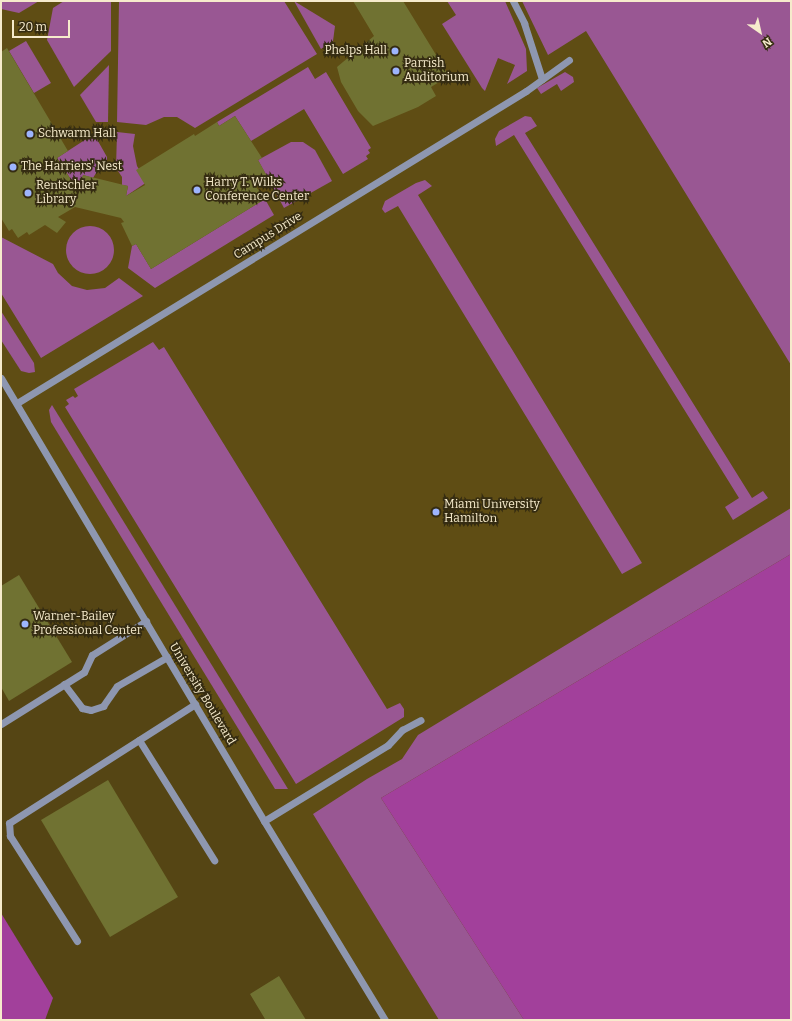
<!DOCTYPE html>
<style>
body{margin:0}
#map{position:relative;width:792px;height:1021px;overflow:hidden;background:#554514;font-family:Bitter,serif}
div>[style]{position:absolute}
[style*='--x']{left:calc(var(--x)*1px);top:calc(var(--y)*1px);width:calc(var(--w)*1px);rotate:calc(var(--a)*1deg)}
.built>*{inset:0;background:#5f4d14}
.green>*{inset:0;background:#995793}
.round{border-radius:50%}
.forest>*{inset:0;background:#a2409b}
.building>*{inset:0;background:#707232}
.minor>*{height:7px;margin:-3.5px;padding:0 3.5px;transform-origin:3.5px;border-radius:3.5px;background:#8e97b0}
.dots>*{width:11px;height:11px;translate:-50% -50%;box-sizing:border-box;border:2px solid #352c12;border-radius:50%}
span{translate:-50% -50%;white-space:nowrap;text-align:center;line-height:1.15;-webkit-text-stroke:3.5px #352c12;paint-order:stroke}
.poi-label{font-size:12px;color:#f6ebcc}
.right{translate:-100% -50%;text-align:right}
.left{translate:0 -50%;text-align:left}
.street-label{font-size:12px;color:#f6ebcc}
.frame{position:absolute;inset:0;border:2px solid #f6ebcc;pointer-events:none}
.north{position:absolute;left:740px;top:12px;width:40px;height:40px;-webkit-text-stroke:3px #352c12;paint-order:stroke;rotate:146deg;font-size:11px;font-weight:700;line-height:16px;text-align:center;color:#f6ebcc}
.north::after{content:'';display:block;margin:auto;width:14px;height:18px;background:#f6ebcc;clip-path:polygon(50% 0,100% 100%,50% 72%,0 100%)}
.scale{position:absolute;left:12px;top:20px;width:58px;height:18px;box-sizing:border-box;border:2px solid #f6ebcc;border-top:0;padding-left:5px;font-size:12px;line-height:14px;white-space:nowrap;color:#f6ebcc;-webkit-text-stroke:3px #352c12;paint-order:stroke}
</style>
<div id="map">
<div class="built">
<i style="clip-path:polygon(1px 1px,791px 1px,791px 1020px,385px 1020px,1px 378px)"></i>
</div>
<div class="green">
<i style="clip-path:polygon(1px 1px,39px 1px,19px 13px,1px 9px)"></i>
<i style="clip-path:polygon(64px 1px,111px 1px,111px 51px,74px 87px,47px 40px,53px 8px)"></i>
<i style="clip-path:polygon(119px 1px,284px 1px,317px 54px,195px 128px,177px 117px,164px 117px,146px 125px,117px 122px)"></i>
<i style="clip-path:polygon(294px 1px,335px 26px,333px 41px,321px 49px)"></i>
<i style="clip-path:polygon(447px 1px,505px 1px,526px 49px,527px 71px,507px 84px,515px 65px,498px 58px,485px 91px,482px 88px,442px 24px,456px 15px)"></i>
<i style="clip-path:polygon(522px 1px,791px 1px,791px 365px,586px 31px,548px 55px)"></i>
<i style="clip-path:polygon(26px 41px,51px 83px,34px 93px,9px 51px)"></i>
<i style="clip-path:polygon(109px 65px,108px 122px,96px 122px,80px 95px)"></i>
<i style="clip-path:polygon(308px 67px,315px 79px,326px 72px,371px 148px,368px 150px,370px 153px,366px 156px,368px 159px,343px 174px,304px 109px,251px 141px,235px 116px,219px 126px,217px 122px)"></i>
<i style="clip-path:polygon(565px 72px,573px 77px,574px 82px,561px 91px,557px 84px,541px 94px,537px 88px)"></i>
<i style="clip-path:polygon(525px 116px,531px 117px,537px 126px,525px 133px,752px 498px,763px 491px,768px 498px,733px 520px,725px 507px,739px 498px,514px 135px,496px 146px,495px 139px,499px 131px)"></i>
<i style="clip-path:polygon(117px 132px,135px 134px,133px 146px,137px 166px,147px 182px,126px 196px,128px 186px,122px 185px,122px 177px,116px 168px)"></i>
<i style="clip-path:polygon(94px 134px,107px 157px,107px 166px,99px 168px,93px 178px,83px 175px,79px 192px,57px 158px)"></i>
<i style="clip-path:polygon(291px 142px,303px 142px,315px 150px,332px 181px,284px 208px,258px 160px)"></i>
<i style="clip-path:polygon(425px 180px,432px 186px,418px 195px,642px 563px,622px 574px,398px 206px,385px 213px,382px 209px,385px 201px,416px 183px)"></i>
<i style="clip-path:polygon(265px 199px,274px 215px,155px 288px,128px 268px,132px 246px,136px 244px,151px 269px)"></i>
<i class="round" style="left:66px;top:226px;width:48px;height:48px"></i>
<i style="clip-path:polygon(1px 237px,53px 264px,58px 273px,72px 286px,87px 290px,105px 288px,119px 278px,143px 296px,41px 358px,1px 293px)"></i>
<i style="clip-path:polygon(1px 311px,34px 363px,35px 372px,29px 373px,21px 371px,1px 340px)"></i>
<i style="clip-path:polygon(153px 342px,159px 350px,164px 347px,387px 709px,400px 703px,404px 709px,404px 717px,296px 784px,65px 407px,69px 404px,66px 400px,73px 396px,75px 398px,78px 396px,74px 389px)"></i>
<i style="clip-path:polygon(52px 405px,288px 789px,275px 789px,51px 422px,49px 410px)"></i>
<i style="clip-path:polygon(791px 508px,791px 554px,381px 798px,524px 1020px,439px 1020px,313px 814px,367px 779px,402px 759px,418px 735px)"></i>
</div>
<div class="forest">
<i style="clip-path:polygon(791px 554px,791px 1020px,524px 1020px,381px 798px)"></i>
<i style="clip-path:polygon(1px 913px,53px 998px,45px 1020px,1px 1020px)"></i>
</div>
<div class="building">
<i style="clip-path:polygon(353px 1px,403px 1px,449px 76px,431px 87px,436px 96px,418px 107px,373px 126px,358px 111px,341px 82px,337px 67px,374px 36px)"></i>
<i style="clip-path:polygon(7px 48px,68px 151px,57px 158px,79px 192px,83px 175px,128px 186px,126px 196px,145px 185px,136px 170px,194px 134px,195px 136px,217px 122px,219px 126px,235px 116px,262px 158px,258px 160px,267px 176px,254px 184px,265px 199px,151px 269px,136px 244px,132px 246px,121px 223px,124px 222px,121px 218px,75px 207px,58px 217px,66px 222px,57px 233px,45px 225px,29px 235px,27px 232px,18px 238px,12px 229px,9px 231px,1px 218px,1px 52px)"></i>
<i style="clip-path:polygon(19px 575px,72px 662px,9px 701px,1px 687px,1px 586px)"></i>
<i style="clip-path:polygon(108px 780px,178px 897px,110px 937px,41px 820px)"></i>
<i style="clip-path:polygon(279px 976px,306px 1020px,263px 1020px,265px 1019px,250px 994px)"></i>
</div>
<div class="minor">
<i style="--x:513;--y:1;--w:25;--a:63"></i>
<i style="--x:524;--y:23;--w:59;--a:72.2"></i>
<i style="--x:1;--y:378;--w:515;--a:59.3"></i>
<i style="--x:264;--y:821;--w:233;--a:58.7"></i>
<i style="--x:17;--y:403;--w:597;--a:-31.51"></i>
<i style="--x:526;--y:91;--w:53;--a:-35.8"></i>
<i style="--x:64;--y:684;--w:30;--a:53"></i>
<i style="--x:82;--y:708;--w:9;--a:13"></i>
<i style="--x:91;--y:710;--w:13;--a:-18"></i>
<i style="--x:103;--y:706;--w:24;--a:-55"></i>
<i style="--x:117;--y:686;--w:58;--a:-30.1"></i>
<i style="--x:1;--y:724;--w:98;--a:-32.1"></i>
<i style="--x:84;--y:672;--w:19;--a:-65"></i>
<i style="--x:92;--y:655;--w:64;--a:-32.2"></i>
<i style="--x:139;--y:740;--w:142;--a:58"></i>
<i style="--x:264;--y:821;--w:145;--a:-31.5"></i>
<i style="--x:388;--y:745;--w:21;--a:-47"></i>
<i style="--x:402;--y:730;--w:21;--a:-28"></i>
<i style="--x:77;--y:941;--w:125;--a:-122.5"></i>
<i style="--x:10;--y:836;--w:13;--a:-94"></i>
<i style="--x:9;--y:823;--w:221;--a:-32.6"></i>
</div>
<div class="dots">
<i style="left:395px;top:51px;background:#9db4fd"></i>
<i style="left:396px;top:71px;background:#9db4fd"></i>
<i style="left:30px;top:134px;background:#9db4fd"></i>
<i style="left:13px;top:167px;background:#9db4fd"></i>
<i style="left:197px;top:190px;background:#9db4fd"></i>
<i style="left:28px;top:193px;background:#9db4fd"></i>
<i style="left:436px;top:512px;background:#9db4fd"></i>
<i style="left:25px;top:624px;background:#9db4fd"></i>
</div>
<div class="poi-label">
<span class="right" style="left:387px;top:51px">Phelps Hall</span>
<span class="left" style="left:404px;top:71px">Parrish<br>Auditorium</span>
<span class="left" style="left:38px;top:134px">Schwarm Hall</span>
<span class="left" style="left:21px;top:167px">The Harriers' Nest</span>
<span class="left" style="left:205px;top:190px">Harry T. Wilks<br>Conference Center</span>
<span class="left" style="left:36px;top:193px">Rentschler<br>Library</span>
<span class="left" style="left:444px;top:512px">Miami University<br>Hamilton</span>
<span class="left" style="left:33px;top:624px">Warner-Bailey<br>Professional Center</span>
</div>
<div class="street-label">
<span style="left:268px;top:236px;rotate:-32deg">Campus Drive</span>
<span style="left:202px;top:694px;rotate:59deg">University Boulevard</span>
</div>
<div class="frame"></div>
<div class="north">N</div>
<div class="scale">20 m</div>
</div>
